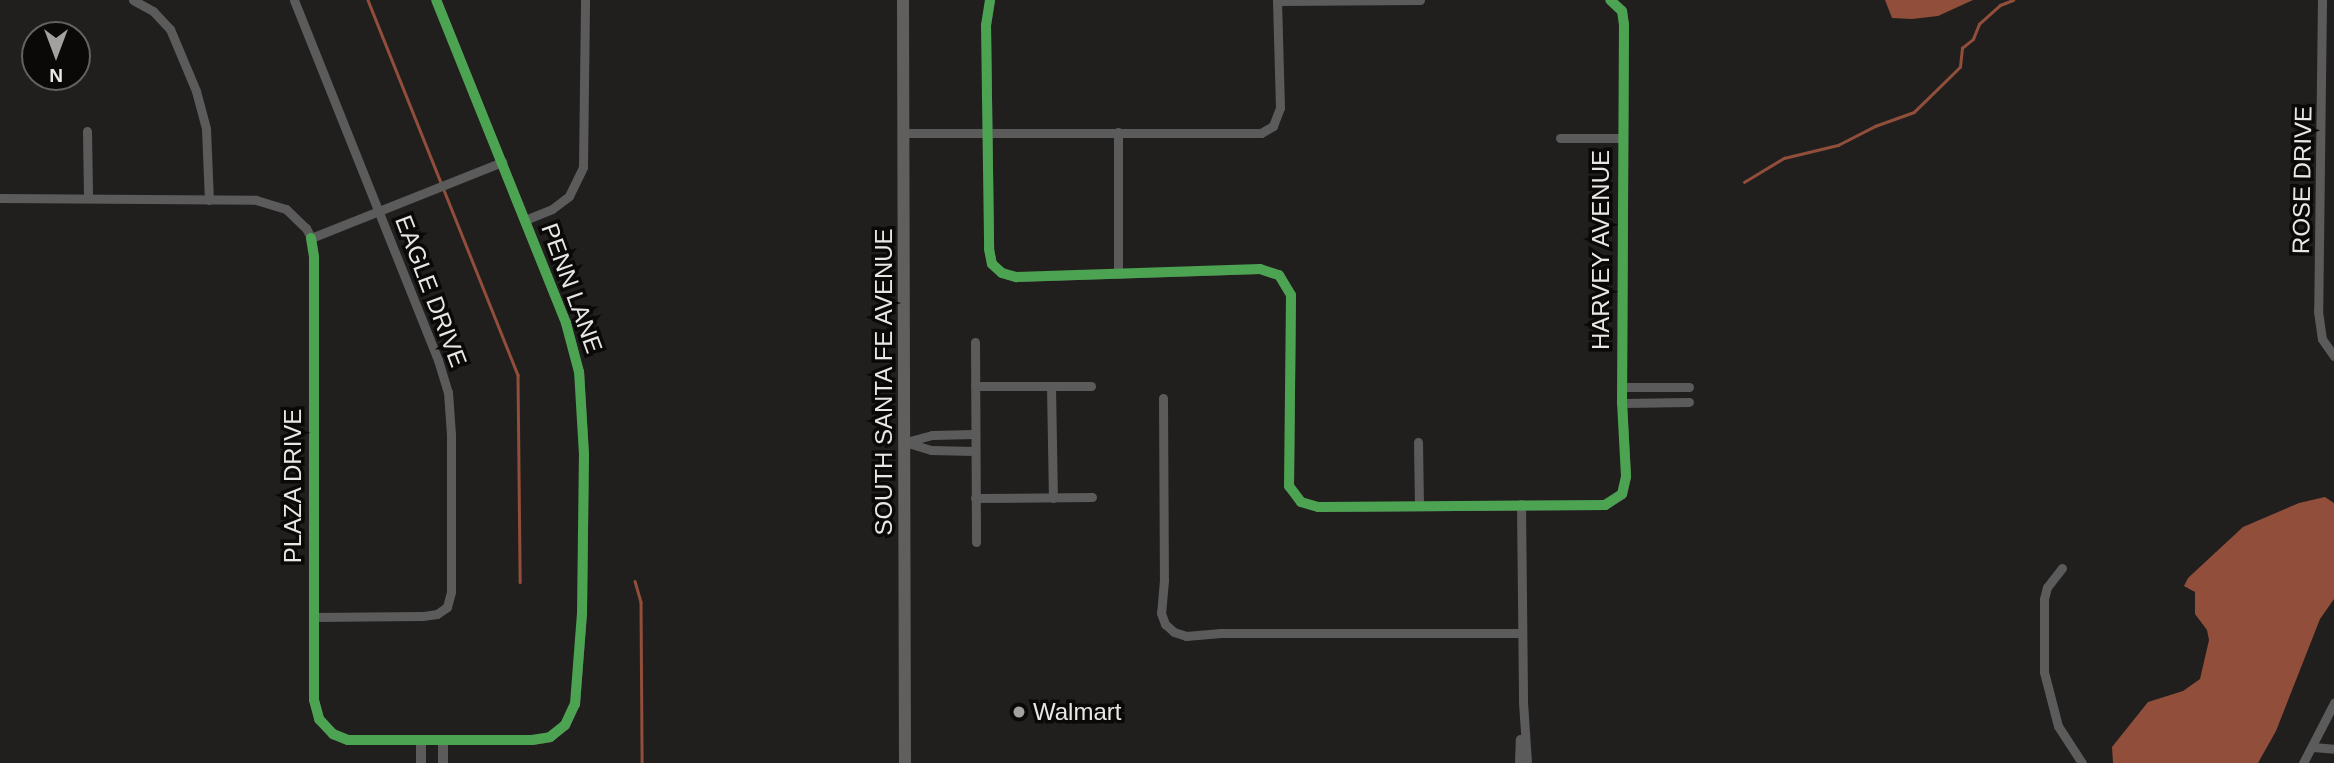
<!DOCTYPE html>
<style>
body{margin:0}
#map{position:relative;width:2334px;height:763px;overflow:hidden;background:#211f1e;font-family:Arial,sans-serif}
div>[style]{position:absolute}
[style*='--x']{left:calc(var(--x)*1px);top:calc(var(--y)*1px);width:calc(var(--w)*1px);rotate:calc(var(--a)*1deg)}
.water>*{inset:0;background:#914e3a}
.stream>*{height:2.5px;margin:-1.25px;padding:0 1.25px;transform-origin:1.25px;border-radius:1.25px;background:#914e3a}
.minor>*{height:9px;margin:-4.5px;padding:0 4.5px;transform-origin:4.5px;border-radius:4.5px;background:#5c5b5b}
.tertiary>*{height:10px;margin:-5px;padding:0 5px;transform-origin:5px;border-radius:5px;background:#5c5b5b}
.secondary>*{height:12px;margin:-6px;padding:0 6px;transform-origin:6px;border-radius:6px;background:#605f5e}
.cycleway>*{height:10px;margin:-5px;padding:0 5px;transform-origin:5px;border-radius:5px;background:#4ca352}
.dots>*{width:19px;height:19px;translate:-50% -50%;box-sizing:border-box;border:4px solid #0a0908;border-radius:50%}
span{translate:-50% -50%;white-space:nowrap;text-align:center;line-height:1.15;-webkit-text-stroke:7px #0a0908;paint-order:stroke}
.street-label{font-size:24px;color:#e9e7e6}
.poi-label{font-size:24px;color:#e9e7e6}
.left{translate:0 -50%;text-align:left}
.north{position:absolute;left:21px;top:21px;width:70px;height:70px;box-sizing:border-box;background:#0a0908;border:2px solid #636261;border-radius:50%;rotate:180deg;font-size:19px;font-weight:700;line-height:28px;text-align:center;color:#e9e7e6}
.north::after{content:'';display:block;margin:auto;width:24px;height:32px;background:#a3a1a0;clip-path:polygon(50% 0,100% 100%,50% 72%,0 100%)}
</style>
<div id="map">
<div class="water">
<i style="clip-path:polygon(1885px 0,1973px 0,1938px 16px,1912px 19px,1892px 18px)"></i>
<i style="clip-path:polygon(2325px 497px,2334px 503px,2334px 599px,2320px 619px,2276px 731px,2258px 763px,2113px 763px,2112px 747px,2148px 702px,2183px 691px,2200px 679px,2209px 640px,2207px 630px,2195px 614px,2195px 592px,2184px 586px,2188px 578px,2243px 527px,2299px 503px)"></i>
</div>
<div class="stream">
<i style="--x:368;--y:0;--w:404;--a:68.2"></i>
<i style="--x:518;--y:375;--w:207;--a:89.4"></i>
<i style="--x:1744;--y:182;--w:47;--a:-31"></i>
<i style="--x:1784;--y:158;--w:56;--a:-13.5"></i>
<i style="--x:1838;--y:145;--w:42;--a:-27.2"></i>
<i style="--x:1875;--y:126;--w:41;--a:-19.7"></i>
<i style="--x:1914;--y:112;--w:64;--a:-44.4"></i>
<i style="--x:1960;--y:67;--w:19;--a:-84"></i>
<i style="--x:1962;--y:48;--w:14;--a:-39"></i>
<i style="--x:1973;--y:39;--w:16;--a:-68"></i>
<i style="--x:1979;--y:24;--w:28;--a:-42"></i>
<i style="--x:2000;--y:5;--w:14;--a:-21"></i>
<i style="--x:635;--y:581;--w:22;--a:74"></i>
<i style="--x:641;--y:602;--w:161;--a:89.6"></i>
</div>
<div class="minor">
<i style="--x:133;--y:0;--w:23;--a:29"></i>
<i style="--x:153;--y:11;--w:25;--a:47"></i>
<i style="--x:170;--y:29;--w:67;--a:67.2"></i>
<i style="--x:196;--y:91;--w:39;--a:75"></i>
<i style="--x:206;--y:129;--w:71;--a:87.6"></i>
<i style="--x:294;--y:0;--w:388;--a:68.2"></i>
<i style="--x:438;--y:360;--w:34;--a:73"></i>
<i style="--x:448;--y:392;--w:43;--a:86"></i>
<i style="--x:451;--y:435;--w:157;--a:90"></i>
<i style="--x:451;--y:592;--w:16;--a:105"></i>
<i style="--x:447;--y:607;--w:12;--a:145"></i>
<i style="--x:437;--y:614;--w:15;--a:172"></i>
<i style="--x:422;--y:616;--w:108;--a:179.5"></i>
<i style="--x:990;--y:0;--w:25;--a:99"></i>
<i style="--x:986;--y:25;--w:224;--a:89.2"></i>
<i style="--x:989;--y:249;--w:15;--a:79"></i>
<i style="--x:992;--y:264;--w:13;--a:42"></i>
<i style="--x:1002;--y:273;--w:15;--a:16"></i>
<i style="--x:1016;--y:277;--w:244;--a:-1.9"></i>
<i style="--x:1260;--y:269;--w:20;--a:18"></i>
<i style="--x:1279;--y:275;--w:23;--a:59"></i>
<i style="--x:1291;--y:295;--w:191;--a:90.6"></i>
<i style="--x:1289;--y:486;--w:20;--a:53"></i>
<i style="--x:1301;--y:502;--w:18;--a:16"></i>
<i style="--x:1318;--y:507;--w:287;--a:-0.4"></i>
<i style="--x:1605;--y:505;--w:20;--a:-33"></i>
<i style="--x:1622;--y:494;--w:18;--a:-77"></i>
<i style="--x:1626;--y:476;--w:73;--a:-93.1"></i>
<i style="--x:1622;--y:403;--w:378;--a:-89.7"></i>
<i style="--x:1624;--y:25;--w:14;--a:-98"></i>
<i style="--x:1622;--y:11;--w:16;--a:-137"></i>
<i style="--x:2322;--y:0;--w:311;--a:90.7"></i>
<i style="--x:2318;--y:311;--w:28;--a:82"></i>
<i style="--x:2322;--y:339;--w:21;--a:55"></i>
<i style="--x:1277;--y:1;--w:143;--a:-0.4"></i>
<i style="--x:87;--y:131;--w:67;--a:89.1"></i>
<i style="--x:1118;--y:132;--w:141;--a:90"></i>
<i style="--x:903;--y:133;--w:358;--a:0"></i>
<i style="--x:1261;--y:133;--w:14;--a:-30"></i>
<i style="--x:1273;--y:126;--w:19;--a:-69"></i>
<i style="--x:1280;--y:108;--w:108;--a:-91.6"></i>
<i style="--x:1560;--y:138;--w:62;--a:0"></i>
<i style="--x:0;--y:198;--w:256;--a:0.4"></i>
<i style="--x:256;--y:200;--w:31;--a:17"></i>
<i style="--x:286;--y:209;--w:28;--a:44"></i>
<i style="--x:306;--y:228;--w:11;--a:63"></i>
<i style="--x:311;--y:238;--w:206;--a:-21.7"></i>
<i style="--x:525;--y:220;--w:29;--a:-22"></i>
<i style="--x:552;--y:209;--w:21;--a:-37"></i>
<i style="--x:569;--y:196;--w:32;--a:-64"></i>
<i style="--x:583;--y:167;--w:167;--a:-89.3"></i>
<i style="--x:311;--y:238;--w:19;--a:81"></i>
<i style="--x:314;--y:257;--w:443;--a:90"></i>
<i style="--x:314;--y:700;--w:20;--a:75"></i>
<i style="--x:319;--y:719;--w:21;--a:47"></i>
<i style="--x:333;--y:734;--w:16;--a:22"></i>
<i style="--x:348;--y:740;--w:184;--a:0"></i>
<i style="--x:532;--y:740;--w:18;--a:-9"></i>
<i style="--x:550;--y:737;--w:19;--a:-39"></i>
<i style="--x:565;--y:725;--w:23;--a:-65"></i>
<i style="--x:575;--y:704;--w:91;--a:-85.6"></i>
<i style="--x:582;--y:613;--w:158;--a:-89.3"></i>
<i style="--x:584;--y:455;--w:83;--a:-93.4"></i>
<i style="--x:579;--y:372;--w:51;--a:-104.9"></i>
<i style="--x:566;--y:323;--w:348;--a:-111.9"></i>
<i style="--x:975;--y:342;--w:200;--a:89.7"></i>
<i style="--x:975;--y:386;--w:116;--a:0"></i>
<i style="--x:1051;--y:386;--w:112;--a:89"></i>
<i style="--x:1623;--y:387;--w:66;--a:0"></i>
<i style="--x:1163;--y:398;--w:182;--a:89.7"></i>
<i style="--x:1164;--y:580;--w:33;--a:95"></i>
<i style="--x:1161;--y:613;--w:12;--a:70"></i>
<i style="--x:1165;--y:624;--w:12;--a:42"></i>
<i style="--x:1174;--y:632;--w:13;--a:18"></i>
<i style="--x:1186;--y:636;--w:35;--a:-5"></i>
<i style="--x:1221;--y:633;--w:301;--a:0"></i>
<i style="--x:1622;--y:403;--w:67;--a:-0.9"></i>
<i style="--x:906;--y:442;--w:27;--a:-15"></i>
<i style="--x:932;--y:435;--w:43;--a:-1.3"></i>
<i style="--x:1418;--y:442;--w:62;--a:89.1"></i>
<i style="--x:908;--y:443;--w:24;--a:17"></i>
<i style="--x:931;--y:450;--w:43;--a:1.3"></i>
<i style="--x:975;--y:498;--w:117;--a:-0.5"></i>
<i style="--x:1521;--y:504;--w:198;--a:89.4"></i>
<i style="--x:1523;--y:702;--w:61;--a:86.2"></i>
<i style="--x:2062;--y:568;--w:24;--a:128"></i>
<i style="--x:2047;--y:587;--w:12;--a:104"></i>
<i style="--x:2044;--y:599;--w:73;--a:90"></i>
<i style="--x:2044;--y:672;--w:56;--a:75.5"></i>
<i style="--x:2058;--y:726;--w:44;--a:57"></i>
<i style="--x:2313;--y:747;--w:21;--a:5"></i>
<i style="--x:1519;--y:763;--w:24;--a:-88"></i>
<i style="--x:2303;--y:763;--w:68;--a:-62.7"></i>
</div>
<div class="tertiary">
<i style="--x:421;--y:740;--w:23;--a:90"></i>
<i style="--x:443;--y:763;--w:23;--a:-90"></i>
</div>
<div class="secondary">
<i style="--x:903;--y:0;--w:763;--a:89.85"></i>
</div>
<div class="cycleway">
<i style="--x:990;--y:0;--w:25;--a:99"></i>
<i style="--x:986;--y:25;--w:224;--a:89.2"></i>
<i style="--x:989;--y:249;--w:15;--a:79"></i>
<i style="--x:992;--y:264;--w:13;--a:42"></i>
<i style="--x:1002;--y:273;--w:15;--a:16"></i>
<i style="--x:1016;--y:277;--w:244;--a:-1.9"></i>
<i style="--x:1260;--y:269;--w:20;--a:18"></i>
<i style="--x:1279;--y:275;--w:23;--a:59"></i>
<i style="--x:1291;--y:295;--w:191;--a:90.6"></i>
<i style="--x:1289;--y:486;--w:20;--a:53"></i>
<i style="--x:1301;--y:502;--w:18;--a:16"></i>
<i style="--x:1318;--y:507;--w:287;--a:-0.4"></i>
<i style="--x:1605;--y:505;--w:20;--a:-33"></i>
<i style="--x:1622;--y:494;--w:18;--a:-77"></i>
<i style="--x:1626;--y:476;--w:73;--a:-93.1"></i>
<i style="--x:1622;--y:403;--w:378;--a:-89.7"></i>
<i style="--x:1624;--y:25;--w:14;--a:-98"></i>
<i style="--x:1622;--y:11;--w:16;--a:-137"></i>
<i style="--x:311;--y:238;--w:19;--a:81"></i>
<i style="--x:314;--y:257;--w:443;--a:90"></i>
<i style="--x:314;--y:700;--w:20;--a:75"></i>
<i style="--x:319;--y:719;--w:21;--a:47"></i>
<i style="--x:333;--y:734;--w:16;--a:22"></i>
<i style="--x:348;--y:740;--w:184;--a:0"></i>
<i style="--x:532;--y:740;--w:18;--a:-9"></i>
<i style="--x:550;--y:737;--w:19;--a:-39"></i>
<i style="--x:565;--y:725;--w:23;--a:-65"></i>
<i style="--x:575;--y:704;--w:91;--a:-85.6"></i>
<i style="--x:582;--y:613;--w:158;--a:-89.3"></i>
<i style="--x:584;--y:455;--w:83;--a:-93.4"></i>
<i style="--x:579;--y:372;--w:51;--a:-104.9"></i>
<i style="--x:566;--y:323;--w:348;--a:-111.9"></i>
</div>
<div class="dots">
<i style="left:1019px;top:712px;background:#a3a1a0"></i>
</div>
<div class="street-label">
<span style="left:2302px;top:180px;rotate:-89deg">ROSE DRIVE</span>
<span style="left:1601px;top:250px;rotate:-90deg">HARVEY AVENUE</span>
<span style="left:572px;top:288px;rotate:70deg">PENN LANE</span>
<span style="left:431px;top:291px;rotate:69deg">EAGLE DRIVE</span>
<span style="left:884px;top:382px;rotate:-90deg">SOUTH SANTA FE AVENUE</span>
<span style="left:293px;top:486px;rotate:-90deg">PLAZA DRIVE</span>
</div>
<div class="poi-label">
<span class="left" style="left:1033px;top:712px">Walmart</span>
</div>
<div class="north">N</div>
</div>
